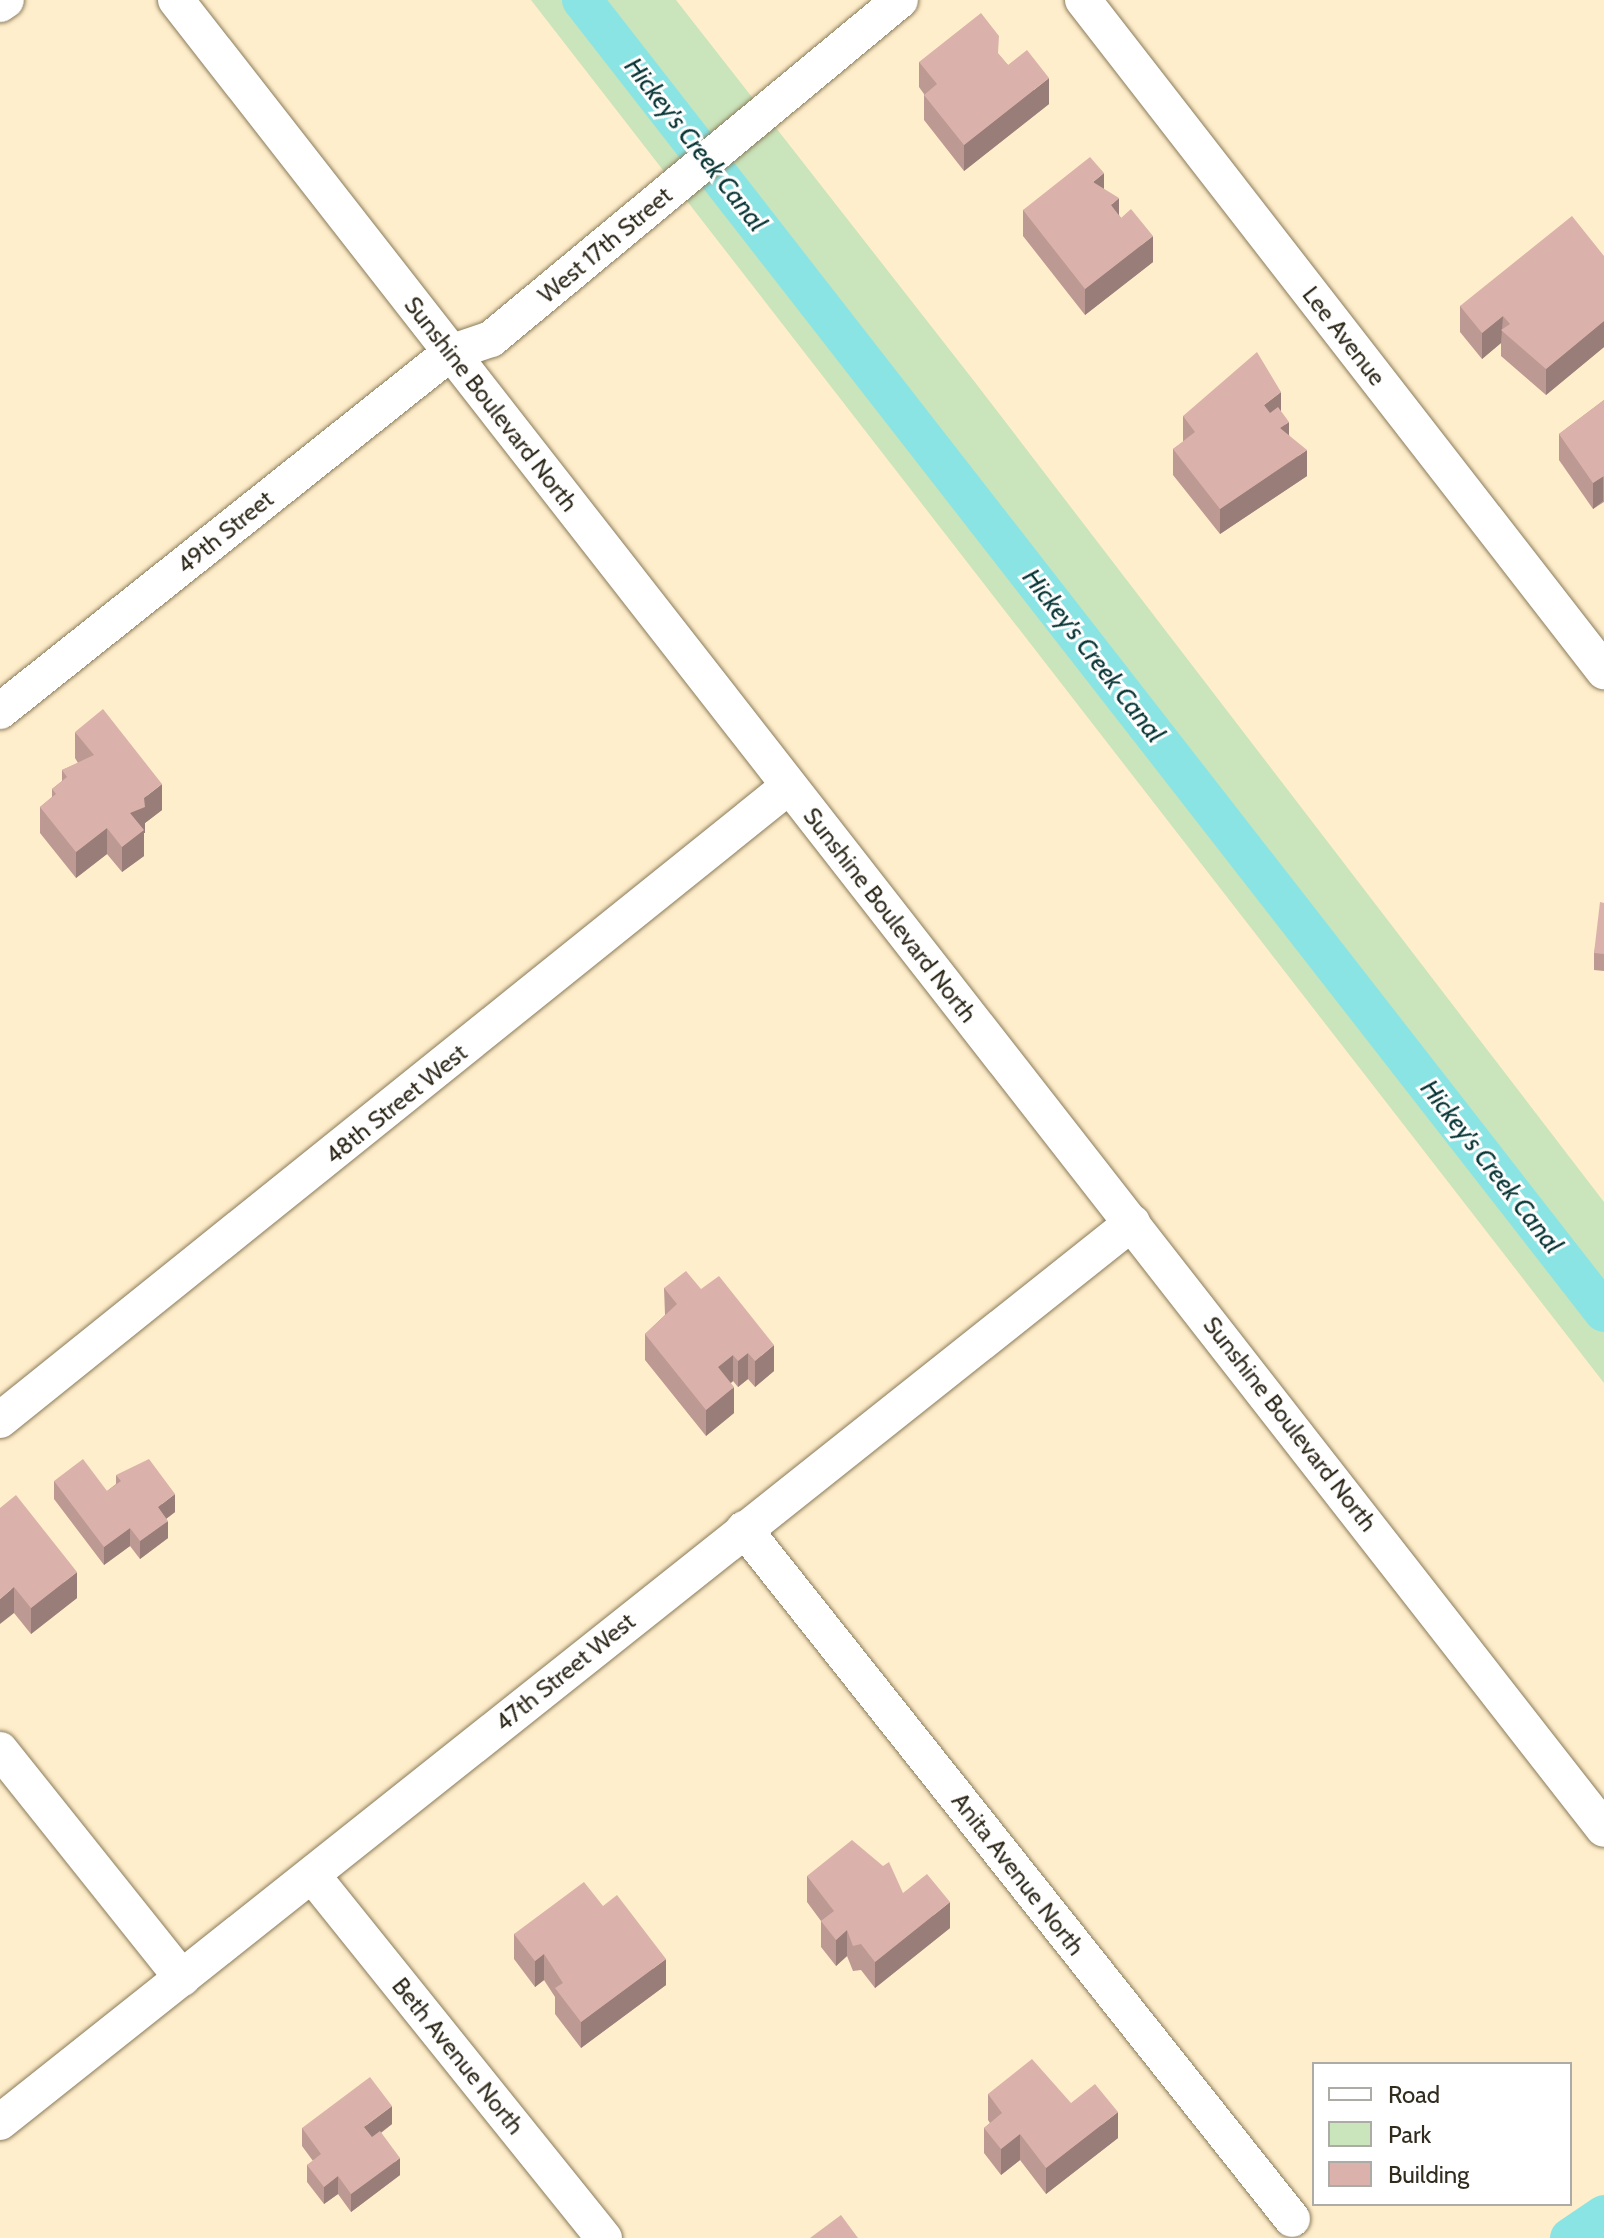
<!DOCTYPE html>
<style>
body{margin:0}
#map{position:relative;width:1604px;height:2238px;overflow:hidden;background:#ffeecb;font-family:Cabin,sans-serif}
div>[style]{position:absolute}
[style*='--x']{left:calc(var(--x)*1px);top:calc(var(--y)*1px);width:calc(var(--w)*1px);rotate:calc(var(--a)*1deg)}
.green>*{inset:0;background:#cae4bb}
.canal>*{height:40px;margin:-20px;padding:0 20px;transform-origin:20px;border-radius:20px;background:#8be4e4}
.roads{filter:drop-shadow(0 0 2px #8a7b5b) drop-shadow(0 0 2px #8a7b5b)}
.minor>*{height:36px;margin:-18px;padding:0 18px;transform-origin:18px;border-radius:18px;background:#fff}
.wall>*{inset:0;background:#bc9993}
.shaded-wall>*{inset:0;background:#997d78}
.building>*{inset:0;background:#dbb2ab}
span{translate:-50% -50%;white-space:nowrap;text-align:center;line-height:1.15;-webkit-text-stroke:6px #fff;paint-order:stroke}
.street-label{font-size:24px;color:#322c1e}
.water-label{font-size:26px;color:#073434;font-style:italic}
.legend{position:absolute;left:1312px;top:2062px;width:260px;height:144px;box-sizing:border-box;background:#fff;border:2px solid #adaba5;margin:0;padding:10px 14px;list-style:none;font-size:24px;color:#322c1e}
.legend li{display:flex;align-items:center;gap:16px;height:40px}
.legend b{width:40px;border:2px solid #adaba5}
</style>
<div id="map">
<div class="green">
<i style="clip-path:polygon(531px 0,676px 0,974px 381px,1604px 1202px,1604px 1383px)"></i>
</div>
<div class="canal">
<i style="--x:582;--y:0;--w:1663;--a:52.08"></i>
<i style="--x:1570;--y:2238;--w:41;--a:-34.1"></i>
</div>
<div class="roads">
<div class="minor">
<i style="--x:176;--y:0;--w:2320;--a:52.02"></i>
<i style="--x:1083;--y:0;--w:850;--a:52.17"></i>
<i style="--x:0;--y:4;--w:7;--a:-34"></i>
<i style="--x:0;--y:711;--w:575;--a:-38.5"></i>
<i style="--x:450;--y:353;--w:43;--a:-18.9"></i>
<i style="--x:491;--y:339;--w:531;--a:-39.65"></i>
<i style="--x:0;--y:1420;--w:1012;--a:-38.78"></i>
<i style="--x:744;--y:1529;--w:881;--a:51.54"></i>
<i style="--x:0;--y:1750;--w:292;--a:51.4"></i>
<i style="--x:312;--y:1875;--w:466;--a:51.2"></i>
<i style="--x:0;--y:2122;--w:1446;--a:-38.46"></i>
</div>
</div>
<div class="wall">
<i style="clip-path:polygon(999px 55px,1008px 65px,1049px 104px,964px 171px,924px 120px,924px 94px,919px 87px,919px 62px)"></i>
<i style="clip-path:polygon(1104px 189px,1119px 215px,1153px 262px,1085px 315px,1023px 236px,1023px 210px)"></i>
<i style="clip-path:polygon(1604px 256px,1604px 347px,1546px 395px,1501px 356px,1501px 343px,1482px 359px,1460px 332px,1460px 306px)"></i>
<i style="clip-path:polygon(1604px 400px,1604px 502px,1593px 509px,1559px 460px,1559px 434px)"></i>
<i style="clip-path:polygon(1281px 412px,1289px 435px,1307px 476px,1220px 534px,1173px 475px,1173px 449px,1183px 442px,1183px 416px)"></i>
<i style="clip-path:polygon(75px 732px,162px 810px,145px 823px,145px 833px,144px 833px,144px 856px,122px 872px,107px 854px,76px 878px,40px 833px,40px 807px,52px 797px,52px 789px,62px 781px,62px 770px,78px 763px,75px 758px)"></i>
<i style="clip-path:polygon(1604px 903px,1604px 971px,1594px 970px,1594px 953px)"></i>
<i style="clip-path:polygon(664px 1288px,701px 1289px,774px 1371px,755px 1387px,748px 1379px,738px 1387px,733px 1381px,731px 1383px,734px 1413px,706px 1436px,645px 1360px,645px 1334px,665px 1315px)"></i>
<i style="clip-path:polygon(116px 1475px,175px 1512px,166px 1519px,168px 1538px,140px 1559px,130px 1546px,104px 1565px,54px 1499px,54px 1481px,107px 1491px,116px 1484px)"></i>
<i style="clip-path:polygon(0 1508px,77px 1598px,31px 1634px,14px 1613px)"></i>
<i style="clip-path:polygon(807px 1876px,903px 1893px,950px 1928px,875px 1988px,861px 1970px,853px 1971px,847px 1956px,836px 1966px,821px 1947px,821px 1921px,807px 1902px)"></i>
<i style="clip-path:polygon(603px 1906px,666px 1985px,581px 2048px,555px 2014px,555px 1997px,544px 1980px,535px 1987px,514px 1959px,514px 1934px)"></i>
<i style="clip-path:polygon(988px 2094px,1071px 2103px,1118px 2138px,1046px 2194px,1020px 2160px,1001px 2175px,984px 2153px,984px 2128px,990px 2123px,988px 2120px)"></i>
<i style="clip-path:polygon(392px 2124px,381px 2133px,400px 2175px,351px 2212px,338px 2194px,324px 2204px,307px 2182px,307px 2165px,313px 2161px,302px 2146px,302px 2128px)"></i>
</div>
<div class="shaded-wall">
<i style="clip-path:polygon(1049px 78px,1049px 104px,964px 171px,964px 145px)"></i>
<i style="clip-path:polygon(1104px 173px,1104px 199px,1093px 182px)"></i>
<i style="clip-path:polygon(1119px 198px,1119px 224px,1111px 205px)"></i>
<i style="clip-path:polygon(1153px 236px,1153px 262px,1085px 315px,1085px 289px)"></i>
<i style="clip-path:polygon(1503px 316px,1501px 343px,1482px 359px,1482px 333px)"></i>
<i style="clip-path:polygon(1604px 321px,1604px 347px,1546px 395px,1546px 369px)"></i>
<i style="clip-path:polygon(1281px 392px,1281px 418px,1264px 431px,1264px 405px)"></i>
<i style="clip-path:polygon(1289px 422px,1289px 447px,1280px 428px)"></i>
<i style="clip-path:polygon(1307px 450px,1307px 476px,1220px 534px,1220px 509px)"></i>
<i style="clip-path:polygon(1603px 475px,1603px 501px,1593px 509px,1593px 483px)"></i>
<i style="clip-path:polygon(162px 784px,162px 810px,145px 823px,145px 833px,144px 833px,144px 856px,122px 872px,122px 847px,130px 813px,144px 798px)"></i>
<i style="clip-path:polygon(107px 828px,107px 854px,76px 878px,76px 852px)"></i>
<i style="clip-path:polygon(774px 1345px,774px 1371px,755px 1387px,755px 1361px)"></i>
<i style="clip-path:polygon(748px 1353px,748px 1379px,738px 1387px,738px 1361px)"></i>
<i style="clip-path:polygon(733px 1355px,733px 1381px,718px 1393px,718px 1367px)"></i>
<i style="clip-path:polygon(734px 1387px,734px 1413px,706px 1436px,706px 1410px)"></i>
<i style="clip-path:polygon(175px 1494px,175px 1512px,158px 1525px,158px 1507px)"></i>
<i style="clip-path:polygon(168px 1521px,168px 1538px,140px 1559px,140px 1541px)"></i>
<i style="clip-path:polygon(130px 1528px,130px 1546px,104px 1565px,104px 1547px)"></i>
<i style="clip-path:polygon(77px 1572px,77px 1598px,31px 1634px,31px 1608px)"></i>
<i style="clip-path:polygon(14px 1587px,14px 1613px,0 1624px,0 1599px)"></i>
<i style="clip-path:polygon(950px 1902px,950px 1928px,875px 1988px,875px 1962px)"></i>
<i style="clip-path:polygon(847px 1930px,847px 1956px,836px 1966px,836px 1940px)"></i>
<i style="clip-path:polygon(544px 1954px,544px 1980px,535px 1987px,535px 1961px)"></i>
<i style="clip-path:polygon(666px 1959px,666px 1985px,581px 2048px,581px 2022px)"></i>
<i style="clip-path:polygon(392px 2106px,392px 2124px,364px 2145px,364px 2127px)"></i>
<i style="clip-path:polygon(1118px 2112px,1118px 2138px,1046px 2194px,1046px 2168px)"></i>
<i style="clip-path:polygon(1020px 2134px,1020px 2160px,1001px 2175px,1001px 2149px)"></i>
<i style="clip-path:polygon(400px 2158px,400px 2175px,351px 2212px,351px 2194px)"></i>
<i style="clip-path:polygon(338px 2176px,338px 2194px,324px 2204px,324px 2187px)"></i>
</div>
<div class="building">
<i style="clip-path:polygon(981px 13px,999px 36px,998px 53px,1008px 65px,1027px 50px,1049px 78px,964px 145px,924px 95px,937px 84px,919px 62px)"></i>
<i style="clip-path:polygon(1090px 157px,1104px 173px,1093px 182px,1119px 198px,1111px 205px,1121px 218px,1131px 209px,1153px 236px,1085px 289px,1023px 210px)"></i>
<i style="clip-path:polygon(1572px 216px,1604px 256px,1604px 321px,1546px 369px,1501px 330px,1510px 324px,1503px 316px,1482px 333px,1460px 306px)"></i>
<i style="clip-path:polygon(1257px 352px,1281px 392px,1264px 405px,1270px 413px,1278px 407px,1289px 422px,1280px 428px,1307px 450px,1220px 509px,1173px 449px,1195px 432px,1183px 416px)"></i>
<i style="clip-path:polygon(1604px 400px,1604px 476px,1593px 483px,1559px 434px)"></i>
<i style="clip-path:polygon(103px 709px,162px 784px,144px 798px,145px 807px,130px 813px,144px 830px,122px 847px,107px 828px,76px 852px,40px 807px,56px 794px,52px 789px,67px 777px,62px 770px,94px 755px,75px 732px)"></i>
<i style="clip-path:polygon(1600px 902px,1604px 903px,1604px 954px,1594px 953px)"></i>
<i style="clip-path:polygon(686px 1271px,701px 1289px,719px 1276px,774px 1345px,755px 1361px,748px 1353px,738px 1361px,733px 1355px,718px 1367px,734px 1387px,706px 1410px,645px 1334px,677px 1304px,664px 1288px)"></i>
<i style="clip-path:polygon(83px 1459px,107px 1491px,121px 1481px,116px 1475px,149px 1459px,175px 1494px,158px 1507px,168px 1521px,140px 1541px,130px 1528px,104px 1547px,54px 1481px)"></i>
<i style="clip-path:polygon(16px 1495px,77px 1572px,31px 1608px,14px 1587px,0 1599px,0 1508px)"></i>
<i style="clip-path:polygon(852px 1840px,883px 1866px,889px 1862px,903px 1893px,927px 1874px,950px 1902px,875px 1962px,861px 1944px,853px 1946px,847px 1930px,836px 1940px,821px 1921px,834px 1911px,807px 1876px)"></i>
<i style="clip-path:polygon(584px 1882px,603px 1906px,617px 1895px,666px 1959px,581px 2022px,555px 1988px,563px 1983px,544px 1954px,535px 1961px,514px 1934px)"></i>
<i style="clip-path:polygon(1032px 2059px,1071px 2103px,1095px 2084px,1118px 2112px,1046px 2168px,1020px 2134px,1001px 2149px,984px 2128px,1002px 2113px,988px 2094px)"></i>
<i style="clip-path:polygon(370px 2077px,392px 2106px,364px 2127px,372px 2137px,380px 2131px,400px 2158px,351px 2194px,338px 2176px,324px 2187px,307px 2165px,321px 2154px,302px 2128px)"></i>
<i style="clip-path:polygon(841px 2215px,858px 2238px,810px 2238px)"></i>
</div>
<div class="street-label">
<span style="left:605px;top:245px;rotate:-40deg">West 17th Street</span>
<span style="left:1344px;top:336px;rotate:52deg">Lee Avenue</span>
<span style="left:491px;top:404px;rotate:52deg">Sunshine Boulevard North</span>
<span style="left:225px;top:532px;rotate:-39deg">49th Street</span>
<span style="left:890px;top:915px;rotate:52deg">Sunshine Boulevard North</span>
<span style="left:396px;top:1104px;rotate:-39deg">48th Street West</span>
<span style="left:1290px;top:1424px;rotate:52deg">Sunshine Boulevard North</span>
<span style="left:565px;top:1672px;rotate:-39deg">47th Street West</span>
<span style="left:1018px;top:1874px;rotate:52deg">Anita Avenue North</span>
<span style="left:458px;top:2056px;rotate:51deg">Beth Avenue North</span>
</div>
<div class="water-label">
<span style="left:695px;top:145px;rotate:52deg">Hickey's Creek Canal</span>
<span style="left:1093px;top:656px;rotate:52deg">Hickey's Creek Canal</span>
<span style="left:1491px;top:1167px;rotate:52deg">Hickey's Creek Canal</span>
</div>
<ul class="legend">
<li><b style="height:10px;background:#fff"></b>Road</li>
<li><b style="height:22px;background:#cae4bb"></b>Park</li>
<li><b style="height:22px;background:#dbb2ab"></b>Building</li>
</ul>
</div>
